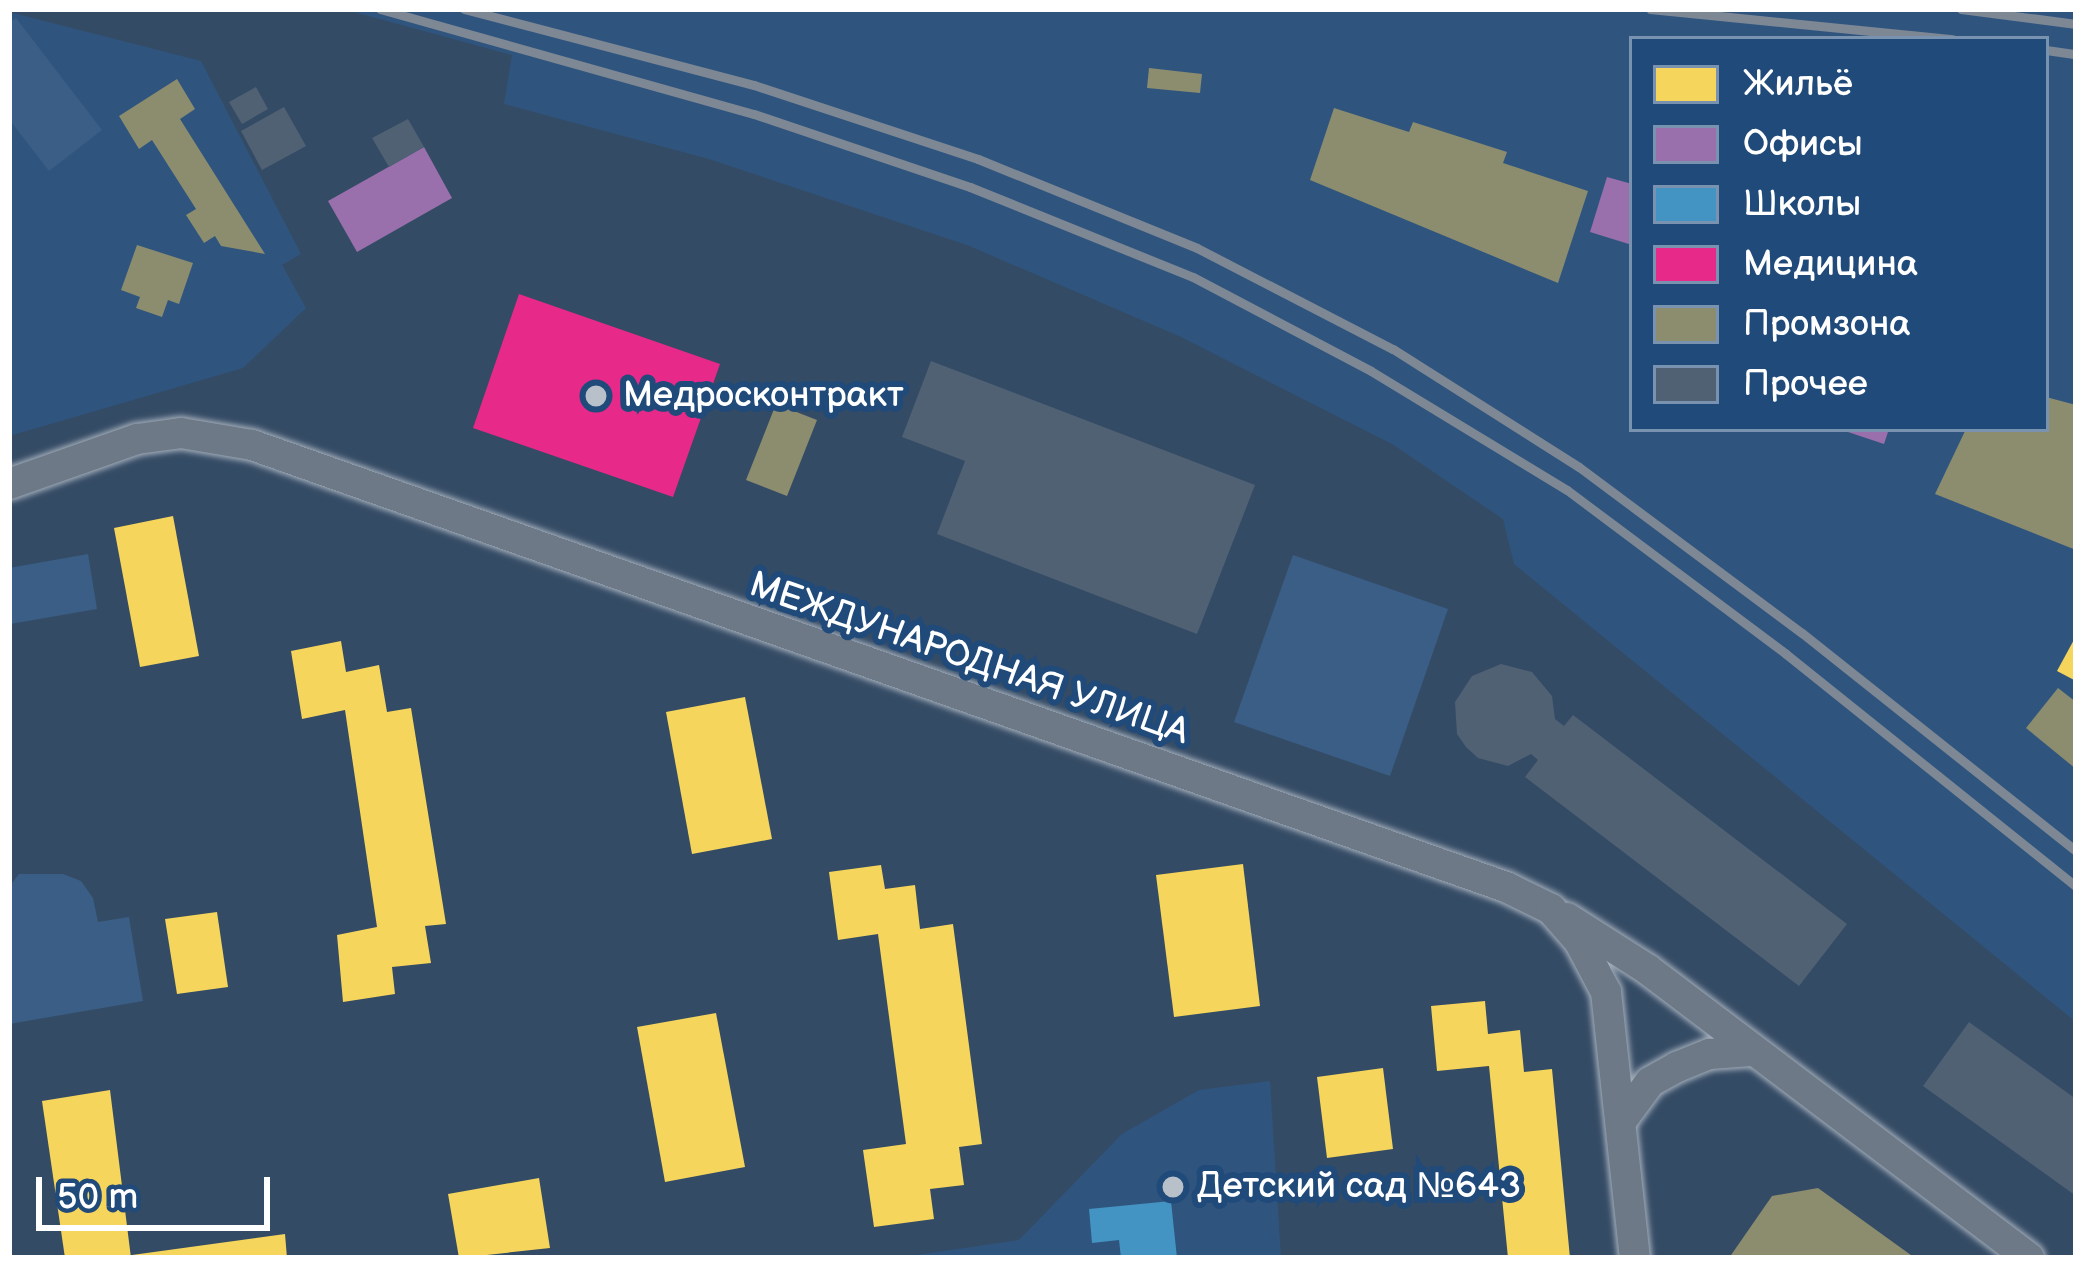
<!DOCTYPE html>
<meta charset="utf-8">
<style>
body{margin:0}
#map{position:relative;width:2085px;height:1267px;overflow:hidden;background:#344b65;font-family:"Balsamiq Sans",sans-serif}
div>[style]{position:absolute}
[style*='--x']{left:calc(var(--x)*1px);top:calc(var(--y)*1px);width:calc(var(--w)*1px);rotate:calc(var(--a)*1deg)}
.built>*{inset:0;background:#2f557f}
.green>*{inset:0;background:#3b5e86}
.homes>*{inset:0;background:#f6d55c}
.offices>*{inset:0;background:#9970ab}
.schools>*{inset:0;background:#4393c3}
.health>*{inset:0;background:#e7298a}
.industry>*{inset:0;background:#8c8c6e}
.building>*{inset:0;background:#506174}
.roads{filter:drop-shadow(0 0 3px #a4aeba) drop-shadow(0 0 3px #a4aeba)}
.street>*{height:30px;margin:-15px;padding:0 15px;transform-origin:15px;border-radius:15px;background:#6d7986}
.rail>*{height:9px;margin:-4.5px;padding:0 4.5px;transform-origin:4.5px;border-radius:4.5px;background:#7e8895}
.dots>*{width:33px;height:33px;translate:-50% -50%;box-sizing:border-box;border:6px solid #1f4a7a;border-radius:50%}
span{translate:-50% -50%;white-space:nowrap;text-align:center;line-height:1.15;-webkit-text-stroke:12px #1f4a7a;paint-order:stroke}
.poi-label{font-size:36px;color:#fff}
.left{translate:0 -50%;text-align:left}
.street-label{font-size:36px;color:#fff}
.frame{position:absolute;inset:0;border:12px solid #fff;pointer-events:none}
.legend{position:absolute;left:1629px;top:36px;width:420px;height:396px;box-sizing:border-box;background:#1f4a7a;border:3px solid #7992af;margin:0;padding:15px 21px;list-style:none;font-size:36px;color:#fff}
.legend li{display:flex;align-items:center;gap:24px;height:60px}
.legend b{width:60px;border:3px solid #7992af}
.scale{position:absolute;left:36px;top:1177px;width:234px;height:54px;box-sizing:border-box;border:6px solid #fff;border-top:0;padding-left:15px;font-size:36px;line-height:42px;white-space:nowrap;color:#fff;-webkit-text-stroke:9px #1f4a7a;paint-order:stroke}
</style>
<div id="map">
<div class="built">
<i style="clip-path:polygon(evenodd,343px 9px,2076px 9px,2076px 1022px,1514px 564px,1503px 519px,1392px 444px,1179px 336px,967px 245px,709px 159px,504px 104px,512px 55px,343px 9px,1632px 39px,2046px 39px,2046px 429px,1632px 429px,1632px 39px)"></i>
<i style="clip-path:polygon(9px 12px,201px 61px,301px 254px,282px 265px,306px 308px,243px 368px,9px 436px)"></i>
<i style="clip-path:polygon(1270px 1081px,1281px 1258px,896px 1258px,1019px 1240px,1122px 1134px,1199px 1090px)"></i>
</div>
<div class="green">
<i style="clip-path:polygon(16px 18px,102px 130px,49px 171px,9px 119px,9px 23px)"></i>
<i style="clip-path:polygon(88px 554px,97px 609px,10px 624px,9px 568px)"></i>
<i style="clip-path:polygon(1293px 555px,1448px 609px,1390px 776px,1234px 722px)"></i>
<i style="clip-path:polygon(19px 874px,63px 874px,81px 881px,93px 898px,98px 922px,129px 917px,143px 1001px,9px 1024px,9px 887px)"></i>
</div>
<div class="homes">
<i style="clip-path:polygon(173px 516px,199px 656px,140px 667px,114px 528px)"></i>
<i style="clip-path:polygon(2076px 636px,2076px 681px,2057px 671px)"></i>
<i style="clip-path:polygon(341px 641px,346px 672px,379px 665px,387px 712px,411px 708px,446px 924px,425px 926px,431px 963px,392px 967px,395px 994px,343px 1002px,337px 935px,377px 927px,345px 710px,302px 719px,291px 651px)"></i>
<i style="clip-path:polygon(745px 697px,772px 839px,692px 854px,666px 712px)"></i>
<i style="clip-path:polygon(1243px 864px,1260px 1006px,1174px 1017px,1156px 875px)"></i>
<i style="clip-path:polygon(881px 865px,885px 889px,915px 885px,920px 929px,953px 924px,982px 1144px,959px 1147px,964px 1185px,930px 1189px,934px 1219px,874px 1227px,863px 1150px,906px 1144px,878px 934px,838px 940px,829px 872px)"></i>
<i style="clip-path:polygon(217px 912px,228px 987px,177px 994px,165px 919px)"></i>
<i style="clip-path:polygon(1485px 1001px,1488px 1034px,1520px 1030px,1524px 1072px,1552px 1069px,1570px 1258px,1508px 1258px,1489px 1066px,1437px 1071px,1431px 1006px)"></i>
<i style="clip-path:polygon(716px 1013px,745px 1167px,665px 1182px,637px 1027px)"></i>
<i style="clip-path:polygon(1383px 1068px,1393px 1149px,1327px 1158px,1317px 1077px)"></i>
<i style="clip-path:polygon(110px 1090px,131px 1258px,65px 1258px,42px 1101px)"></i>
<i style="clip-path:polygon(539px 1178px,550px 1248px,459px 1258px,448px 1194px)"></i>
<i style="clip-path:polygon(285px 1234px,287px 1258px,132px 1258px,132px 1255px)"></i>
</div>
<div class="offices">
<i style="clip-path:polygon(424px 147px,452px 198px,357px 252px,328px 201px)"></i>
<i style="clip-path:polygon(1607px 177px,1632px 184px,1632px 245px,1590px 232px)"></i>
<i style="clip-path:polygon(1839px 429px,1889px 429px,1884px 444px)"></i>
</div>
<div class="schools">
<i style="clip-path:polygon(1171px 1201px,1177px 1258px,1121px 1258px,1119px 1240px,1092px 1243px,1089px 1209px)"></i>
</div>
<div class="health">
<i style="clip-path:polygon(519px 294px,720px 364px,673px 497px,473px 428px)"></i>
</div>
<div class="industry">
<i style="clip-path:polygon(1149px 68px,1202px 74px,1200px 93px,1147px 88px)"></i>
<i style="clip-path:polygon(177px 79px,195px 109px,180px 119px,265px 254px,221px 246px,215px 236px,204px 243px,186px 215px,196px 209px,152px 140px,139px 149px,119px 116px)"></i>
<i style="clip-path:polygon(1334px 108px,1409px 132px,1413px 122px,1507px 152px,1503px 163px,1588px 191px,1558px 283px,1310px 180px)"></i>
<i style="clip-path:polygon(137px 245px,193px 263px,179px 304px,168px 300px,162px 317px,136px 308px,140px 297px,121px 290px)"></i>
<i style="clip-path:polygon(2046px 397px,2076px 405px,2076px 550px,1935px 494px,1966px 429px,2046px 429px)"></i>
<i style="clip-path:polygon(776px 404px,817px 420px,787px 496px,746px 480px)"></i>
<i style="clip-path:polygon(2058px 688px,2076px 702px,2076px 769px,2026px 728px)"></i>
<i style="clip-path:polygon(1818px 1188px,1915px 1258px,1729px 1258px,1772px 1196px)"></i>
</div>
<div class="building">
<i style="clip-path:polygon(256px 87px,268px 109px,242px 124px,229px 102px)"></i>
<i style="clip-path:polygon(284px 107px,306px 146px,262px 170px,241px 131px)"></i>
<i style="clip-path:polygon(408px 119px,424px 147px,389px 167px,372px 138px)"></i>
<i style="clip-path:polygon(931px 361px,1255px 485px,1197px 634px,937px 534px,965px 461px,902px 437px)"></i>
<i style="clip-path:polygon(1501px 664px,1532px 672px,1552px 696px,1555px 719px,1564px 726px,1573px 715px,1847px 924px,1799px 986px,1525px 777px,1538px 760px,1531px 754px,1508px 766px,1478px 758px,1466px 747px,1457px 734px,1455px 702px,1472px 676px)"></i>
<i style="clip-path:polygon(1969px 1022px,2076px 1099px,2076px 1196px,1923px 1086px)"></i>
</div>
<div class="roads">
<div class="street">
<i style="--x:9;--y:484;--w:136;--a:-19.4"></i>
<i style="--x:137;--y:439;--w:44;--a:-7.8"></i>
<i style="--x:181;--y:433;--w:72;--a:9.6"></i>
<i style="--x:252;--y:445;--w:1330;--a:19.42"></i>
<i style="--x:1506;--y:887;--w:50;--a:26.1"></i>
<i style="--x:1551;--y:909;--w:43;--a:48.8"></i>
<i style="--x:1579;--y:941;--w:58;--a:62.1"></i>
<i style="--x:1606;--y:992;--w:268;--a:83.8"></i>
<i style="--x:1567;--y:918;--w:95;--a:32.5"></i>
<i style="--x:1647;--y:969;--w:479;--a:37.1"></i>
<i style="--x:1622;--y:1120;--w:47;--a:-53.6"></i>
<i style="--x:1650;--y:1082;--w:31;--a:-29"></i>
<i style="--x:1677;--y:1067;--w:35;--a:-22"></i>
<i style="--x:1710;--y:1054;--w:41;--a:-4.2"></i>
</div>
</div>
<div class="rail">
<i style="--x:380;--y:9;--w:388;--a:15.7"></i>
<i style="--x:754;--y:114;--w:228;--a:18.7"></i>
<i style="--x:970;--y:187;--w:240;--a:22"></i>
<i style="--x:1193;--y:277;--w:201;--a:27.8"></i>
<i style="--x:1371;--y:371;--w:229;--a:31.3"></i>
<i style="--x:1567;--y:490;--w:274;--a:36.8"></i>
<i style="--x:1786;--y:654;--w:371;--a:38.7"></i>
<i style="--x:464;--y:9;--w:300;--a:14.7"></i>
<i style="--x:754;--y:85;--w:236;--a:18.3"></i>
<i style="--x:978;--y:159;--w:236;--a:22.1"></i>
<i style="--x:1197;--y:248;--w:220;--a:27.3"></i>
<i style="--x:1393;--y:349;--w:220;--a:32.4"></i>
<i style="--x:1579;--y:467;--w:278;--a:36.7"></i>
<i style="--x:1802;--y:633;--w:350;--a:38.5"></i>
<i style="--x:1650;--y:9;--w:304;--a:5.7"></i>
<i style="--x:1961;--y:9;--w:116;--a:7.4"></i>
<i style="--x:2046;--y:50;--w:30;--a:8"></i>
</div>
<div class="dots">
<i style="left:596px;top:396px;background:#b8c0c9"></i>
<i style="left:1173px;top:1187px;background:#b8c0c9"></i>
</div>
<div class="poi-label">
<span class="left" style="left:623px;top:396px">Медросконтракт</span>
<span class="left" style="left:1197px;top:1187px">Детский сад №643</span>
</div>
<div class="street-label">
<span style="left:969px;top:659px;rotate:19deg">МЕЖДУНАРОДНАЯ УЛИЦА</span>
</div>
<div class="frame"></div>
<ul class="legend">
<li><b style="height:33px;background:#f6d55c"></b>Жильё</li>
<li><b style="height:33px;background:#9970ab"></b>Офисы</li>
<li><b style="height:33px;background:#4393c3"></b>Школы</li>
<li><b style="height:33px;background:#e7298a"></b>Медицина</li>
<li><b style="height:33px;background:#8c8c6e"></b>Промзона</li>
<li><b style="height:33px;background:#506174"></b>Прочее</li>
</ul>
<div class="scale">50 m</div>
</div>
